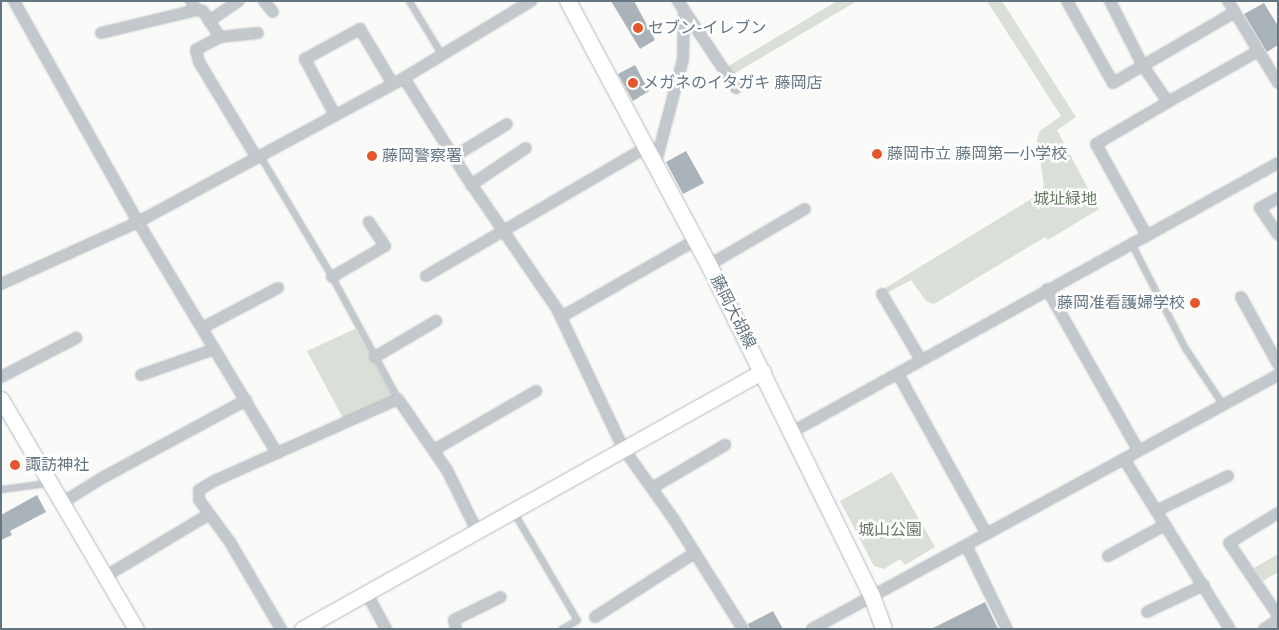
<!DOCTYPE html>
<meta charset="utf-8">
<style>
body{margin:0}
#map{position:relative;width:1279px;height:630px;overflow:hidden;background:#fafaf8;font-family:"Varela Round","Noto Sans JP",sans-serif}
div>[style]{position:absolute}
[style*='--x']{left:calc(var(--x)*1px);top:calc(var(--y)*1px);width:calc(var(--w)*1px);rotate:calc(var(--a)*1deg)}
.green>*{inset:0;background:#dadfd7}
.building>*{inset:0;background:#aab3b9}
.roads{filter:drop-shadow(0 0 1px #b3babf) drop-shadow(0 0 1px #b3babf)}
.lane>*{height:5px;margin:-2.5px;padding:0 2.5px;transform-origin:2.5px;border-radius:2.5px;background:#c3c8cc}
.street>*{height:10px;margin:-5px;padding:0 5px;transform-origin:5px;border-radius:5px;background:#c3c8cc}
.secondary>*{height:15px;margin:-7.5px;padding:0 7.5px;transform-origin:7.5px;border-radius:7.5px;background:#fff}
.primary>*{height:16px;margin:-8px;padding:0 8px;transform-origin:8px;border-radius:8px;background:#fff}
.dots>*{width:14px;height:14px;translate:-50% -50%;box-sizing:border-box;border:2px solid #fff;border-radius:50%}
span{translate:-50% -50%;white-space:nowrap;text-align:center;line-height:1.15;-webkit-text-stroke:5px #fff;paint-order:stroke}
.poi-label{font-size:16px;color:#657683}
.left{translate:0 -50%;text-align:left}
.right{translate:-100% -50%;text-align:right}
.park-label{font-size:16px;color:#687a64}
.street-label{font-size:16px;color:#657683}
.frame{position:absolute;inset:0;border:2px solid #657683;pointer-events:none}
</style>
<div id="map">
<div class="green">
<i style="clip-path:polygon(837px 1px,857px 1px,732px 75px,727px 67px)"></i>
<i style="clip-path:polygon(987px 1px,1002px 1px,1076px 117px,1057px 130px,1099px 209px,1048px 240px,1045px 237px,934px 304px,926px 301px,911px 280px,885px 294px,882px 290px,1041px 193px,1044px 185px,1037px 139px,1040px 131px,1061px 116px)"></i>
<i style="clip-path:polygon(355px 329px,394px 397px,344px 420px,307px 351px)"></i>
<i style="clip-path:polygon(892px 472px,935px 547px,905px 565px,900px 559px,884px 569px,874px 566px,840px 501px)"></i>
<i style="clip-path:polygon(1278px 554px,1278px 572px,1263px 581px,1254px 568px)"></i>
</div>
<div class="building">
<i style="clip-path:polygon(611px 1px,634px 1px,655px 40px,640px 49px)"></i>
<i style="clip-path:polygon(1264px 3px,1278px 26px,1278px 45px,1267px 52px,1244px 14px)"></i>
<i style="clip-path:polygon(635px 65px,649px 91px,633px 101px,618px 74px)"></i>
<i style="clip-path:polygon(686px 151px,704px 183px,683px 194px,666px 162px)"></i>
<i style="clip-path:polygon(37px 495px,46px 512px,10px 531px,12px 535px,1px 540px,1px 515px)"></i>
<i style="clip-path:polygon(985px 602px,998px 629px,931px 629px)"></i>
<i style="clip-path:polygon(773px 611px,783px 629px,750px 629px,748px 624px)"></i>
</div>
<div class="roads">
<div class="lane">
<i style="--x:409;--y:1;--w:63;--a:58.6"></i>
<i style="--x:260;--y:156;--w:141;--a:59.2"></i>
<i style="--x:332;--y:277;--w:139;--a:61.6"></i>
<i style="--x:1132;--y:245;--w:116;--a:62.8"></i>
<i style="--x:1185;--y:348;--w:69;--a:56.3"></i>
<i style="--x:1;--y:489;--w:46;--a:-7.4"></i>
<i style="--x:514;--y:513;--w:124;--a:59.5"></i>
<i style="--x:577;--y:620;--w:18;--a:151"></i>
</div>
<div class="street">
<i style="--x:14;--y:1;--w:253;--a:60.7"></i>
<i style="--x:138;--y:222;--w:270;--a:59"></i>
<i style="--x:264;--y:1;--w:14;--a:51"></i>
<i style="--x:1067;--y:1;--w:94;--a:60.7"></i>
<i style="--x:1113;--y:83;--w:141;--a:-30.2"></i>
<i style="--x:1110;--y:1;--w:73;--a:63.1"></i>
<i style="--x:1143;--y:66;--w:44;--a:55.2"></i>
<i style="--x:1168;--y:102;--w:83;--a:149.7"></i>
<i style="--x:1096;--y:144;--w:105;--a:61"></i>
<i style="--x:1228;--y:1;--w:96;--a:58.6"></i>
<i style="--x:197;--y:10;--w:6;--a:9"></i>
<i style="--x:203;--y:11;--w:31;--a:57"></i>
<i style="--x:220;--y:37;--w:27;--a:152"></i>
<i style="--x:196;--y:50;--w:12;--a:76"></i>
<i style="--x:199;--y:62;--w:112;--a:58.9"></i>
<i style="--x:684;--y:10;--w:94;--a:56.3"></i>
<i style="--x:209;--y:21;--w:36;--a:-34"></i>
<i style="--x:101;--y:33;--w:99;--a:-13.5"></i>
<i style="--x:197;--y:10;--w:11;--a:-124"></i>
<i style="--x:220;--y:37;--w:38;--a:-6"></i>
<i style="--x:404;--y:78;--w:118;--a:57.8"></i>
<i style="--x:467;--y:178;--w:159;--a:55.5"></i>
<i style="--x:557;--y:309;--w:154;--a:64.6"></i>
<i style="--x:623;--y:448;--w:86;--a:54.5"></i>
<i style="--x:673;--y:518;--w:131;--a:57.8"></i>
<i style="--x:1168;--y:102;--w:103;--a:-29.5"></i>
<i style="--x:335;--y:115;--w:64;--a:-118.2"></i>
<i style="--x:305;--y:59;--w:63;--a:-28.6"></i>
<i style="--x:360;--y:29;--w:64;--a:59"></i>
<i style="--x:453;--y:157;--w:63;--a:-31.4"></i>
<i style="--x:656;--y:162;--w:106;--a:-75.3"></i>
<i style="--x:683;--y:59;--w:49;--a:-88.8"></i>
<i style="--x:684;--y:10;--w:11;--a:-124"></i>
<i style="--x:471;--y:185;--w:66;--a:-33.9"></i>
<i style="--x:1278;--y:198;--w:21;--a:151"></i>
<i style="--x:1260;--y:208;--w:32;--a:56"></i>
<i style="--x:709;--y:265;--w:111;--a:-30.3"></i>
<i style="--x:426;--y:276;--w:256;--a:-30.3"></i>
<i style="--x:332;--y:277;--w:61;--a:-30.3"></i>
<i style="--x:385;--y:246;--w:29;--a:-124"></i>
<i style="--x:1;--y:284;--w:150;--a:-24.3"></i>
<i style="--x:138;--y:222;--w:302;--a:-28.4"></i>
<i style="--x:404;--y:78;--w:149;--a:-31.2"></i>
<i style="--x:1047;--y:289;--w:185;--a:60.5"></i>
<i style="--x:882;--y:294;--w:77;--a:59.4"></i>
<i style="--x:1241;--y:297;--w:77;--a:61.1"></i>
<i style="--x:561;--y:317;--w:155;--a:-29.7"></i>
<i style="--x:202;--y:328;--w:86;--a:-27.8"></i>
<i style="--x:375;--y:357;--w:71;--a:-30.5"></i>
<i style="--x:898;--y:374;--w:182;--a:61"></i>
<i style="--x:141;--y:375;--w:78;--a:-19.4"></i>
<i style="--x:1;--y:377;--w:85;--a:-27.5"></i>
<i style="--x:792;--y:432;--w:555;--a:-28.96"></i>
<i style="--x:434;--y:450;--w:118;--a:-30"></i>
<i style="--x:1124;--y:459;--w:200;--a:58.1"></i>
<i style="--x:652;--y:488;--w:85;--a:-30.5"></i>
<i style="--x:62;--y:503;--w:47;--a:-32"></i>
<i style="--x:102;--y:478;--w:164;--a:-28.4"></i>
<i style="--x:1156;--y:511;--w:80;--a:-25.9"></i>
<i style="--x:1278;--y:513;--w:57;--a:148.5"></i>
<i style="--x:1229;--y:543;--w:87;--a:55.8"></i>
<i style="--x:966;--y:545;--w:93;--a:64"></i>
<i style="--x:1108;--y:556;--w:65;--a:-28.5"></i>
<i style="--x:106;--y:576;--w:119;--a:-30.9"></i>
<i style="--x:366;--y:592;--w:42;--a:61.6"></i>
<i style="--x:1147;--y:612;--w:63;--a:-25.3"></i>
<i style="--x:595;--y:617;--w:117;--a:-32.7"></i>
<i style="--x:281;--y:629;--w:101;--a:-120.4"></i>
<i style="--x:230;--y:542;--w:52;--a:-126.4"></i>
<i style="--x:199;--y:500;--w:10;--a:-90"></i>
<i style="--x:199;--y:490;--w:17;--a:-31"></i>
<i style="--x:214;--y:481;--w:201;--a:-24"></i>
<i style="--x:398;--y:399;--w:86;--a:55.4"></i>
<i style="--x:447;--y:470;--w:68;--a:63.8"></i>
<i style="--x:456;--y:629;--w:9;--a:-103"></i>
<i style="--x:454;--y:620;--w:52;--a:-26.1"></i>
<i style="--x:812;--y:629;--w:531;--a:-28.59"></i>
<i style="--x:1264;--y:629;--w:17;--a:-33"></i>
</div>
<div class="secondary">
<i style="--x:1;--y:399;--w:267;--a:59.6"></i>
<i style="--x:302;--y:629;--w:528;--a:-29.23"></i>
</div>
<div class="primary">
<i style="--x:568;--y:1;--w:299;--a:61.9"></i>
<i style="--x:709;--y:265;--w:369;--a:63.8"></i>
<i style="--x:872;--y:596;--w:35;--a:70"></i>
</div>
</div>
<div class="dots">
<i style="left:638px;top:28px;background:#e4572e"></i>
<i style="left:633px;top:83px;background:#e4572e"></i>
<i style="left:877px;top:154px;background:#e4572e"></i>
<i style="left:372px;top:156px;background:#e4572e"></i>
<i style="left:1195px;top:303px;background:#e4572e"></i>
<i style="left:15px;top:465px;background:#e4572e"></i>
</div>
<div class="poi-label">
<span class="left" style="left:648px;top:28px">セブン-イレブン</span>
<span class="left" style="left:643px;top:83px">メガネのイタガキ 藤岡店</span>
<span class="left" style="left:887px;top:154px">藤岡市立 藤岡第一小学校</span>
<span class="left" style="left:382px;top:156px">藤岡警察署</span>
<span class="right" style="left:1185px;top:303px">藤岡准看護婦学校</span>
<span class="left" style="left:25px;top:465px">諏訪神社</span>
</div>
<div class="park-label">
<span style="left:1065px;top:199px">城址緑地</span>
<span style="left:890px;top:530px">城山公園</span>
</div>
<div class="street-label">
<span style="left:733px;top:312px;rotate:63deg">藤岡大胡線</span>
</div>
<div class="frame"></div>
</div>
